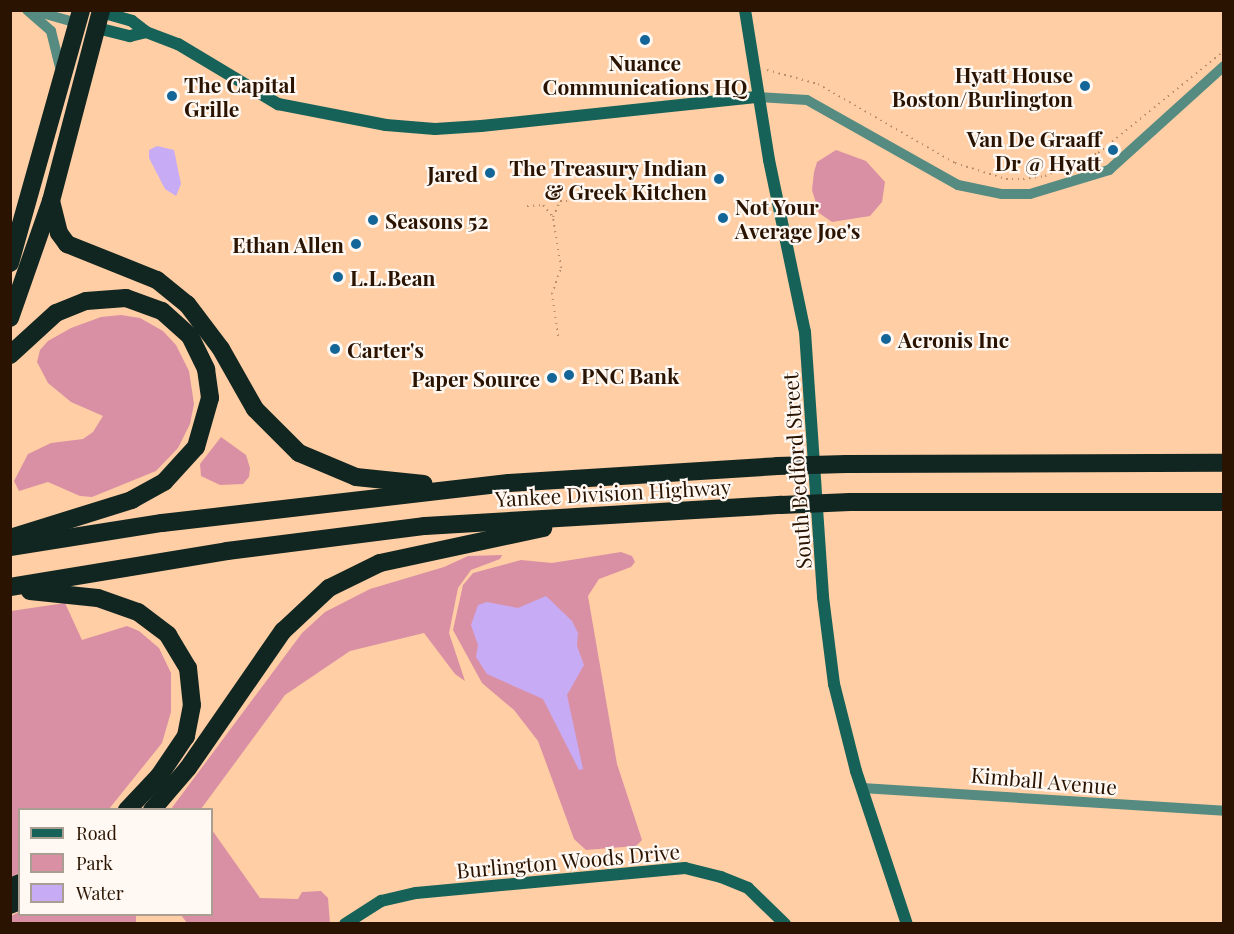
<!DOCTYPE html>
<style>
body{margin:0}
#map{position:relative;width:1234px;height:934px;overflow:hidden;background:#ffcea4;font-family:"Playfair Display",serif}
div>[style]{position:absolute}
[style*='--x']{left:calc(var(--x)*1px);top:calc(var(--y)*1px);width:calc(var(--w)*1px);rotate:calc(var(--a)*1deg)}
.green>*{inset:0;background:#da90a4}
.water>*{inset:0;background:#c8abf5}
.path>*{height:2px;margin-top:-1px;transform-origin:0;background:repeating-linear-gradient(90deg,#b68e6c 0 1.5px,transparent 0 6px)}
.street>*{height:10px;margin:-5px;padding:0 5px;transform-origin:5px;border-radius:5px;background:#558b81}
.secondary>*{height:12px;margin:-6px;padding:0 6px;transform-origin:6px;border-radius:6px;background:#176258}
.highway>*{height:18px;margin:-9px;padding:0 9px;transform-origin:9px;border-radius:9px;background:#112521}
.highway-bridge>*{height:18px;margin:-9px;padding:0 9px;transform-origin:9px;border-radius:9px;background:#112521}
.dots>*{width:16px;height:16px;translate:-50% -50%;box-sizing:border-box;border:3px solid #fff8f3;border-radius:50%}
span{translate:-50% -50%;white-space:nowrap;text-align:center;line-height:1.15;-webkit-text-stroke:4.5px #fff8f3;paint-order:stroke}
.poi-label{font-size:21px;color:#2a1401;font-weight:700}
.right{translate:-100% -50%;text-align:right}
.left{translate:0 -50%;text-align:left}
.street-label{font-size:21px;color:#2a1401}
.frame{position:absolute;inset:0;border:12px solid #2a1401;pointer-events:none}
.legend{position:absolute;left:18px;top:808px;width:195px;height:108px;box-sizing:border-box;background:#fff8f3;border:2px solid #aa9d92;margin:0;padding:8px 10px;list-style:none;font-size:18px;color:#2a1401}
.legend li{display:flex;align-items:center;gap:12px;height:30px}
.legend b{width:30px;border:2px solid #aa9d92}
</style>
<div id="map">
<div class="green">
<i style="clip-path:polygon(836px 150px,866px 161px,885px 182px,882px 202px,870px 216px,832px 222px,819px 213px,812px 190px,814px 172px,817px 162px)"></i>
<i style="clip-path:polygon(121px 315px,140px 318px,163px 331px,176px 345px,189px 371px,194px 404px,190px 424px,178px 448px,156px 471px,92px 497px,80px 496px,48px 482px,19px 491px,14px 481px,28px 454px,51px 443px,83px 439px,93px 432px,103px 416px,71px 402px,48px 383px,37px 362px,40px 350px,48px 341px,71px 328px,101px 317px)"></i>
<i style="clip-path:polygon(221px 437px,246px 455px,250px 468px,249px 477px,243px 484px,220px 485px,201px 476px,200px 464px)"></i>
<i style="clip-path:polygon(621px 552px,632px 556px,635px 562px,631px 567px,599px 579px,588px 596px,617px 764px,642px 840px,636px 846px,586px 850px,574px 839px,538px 741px,514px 710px,482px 683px,453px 630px,463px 585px,473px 573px,521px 560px,552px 563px)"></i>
<i style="clip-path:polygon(502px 555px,500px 559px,471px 570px,458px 588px,449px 633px,465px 681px,455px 674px,424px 633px,350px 651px,285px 695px,201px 809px,171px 809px,302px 633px,325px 612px,370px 589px,444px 567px,468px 556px)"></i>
<i style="clip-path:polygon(65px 603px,82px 640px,127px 626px,139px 631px,159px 648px,171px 673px,171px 712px,162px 743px,109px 809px,20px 810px,19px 873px,11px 877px,11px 611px)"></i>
<i style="clip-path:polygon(212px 830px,260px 898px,298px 899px,302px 892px,321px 891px,328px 898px,330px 923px,187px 923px,181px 915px,212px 914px)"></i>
<i style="clip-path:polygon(19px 912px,136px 915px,136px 923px,11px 923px,11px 916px)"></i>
</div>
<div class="water">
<i style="clip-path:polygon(157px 146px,174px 150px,181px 184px,176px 196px,165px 189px,149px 158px,149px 150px)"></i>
<i style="clip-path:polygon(546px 596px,572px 621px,578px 633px,577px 646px,584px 665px,567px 695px,583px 769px,579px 770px,543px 699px,487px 674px,476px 657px,478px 645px,471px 625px,478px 605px,487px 602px,518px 608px)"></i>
</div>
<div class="path">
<i style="--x:767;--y:70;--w:53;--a:15.4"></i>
<i style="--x:818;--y:84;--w:158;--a:30"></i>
<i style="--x:955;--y:163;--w:53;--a:17.4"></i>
<i style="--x:1006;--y:179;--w:17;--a:0"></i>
<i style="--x:1023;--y:179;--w:22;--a:-8"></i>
<i style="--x:1045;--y:176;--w:58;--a:-23.5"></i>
<i style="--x:1098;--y:153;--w:162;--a:-39"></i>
<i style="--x:527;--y:206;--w:16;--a:-4"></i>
<i style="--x:543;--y:205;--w:16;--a:50"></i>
<i style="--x:558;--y:336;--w:42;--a:-98.1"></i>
<i style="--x:552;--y:294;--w:28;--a:-71"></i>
<i style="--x:561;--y:268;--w:52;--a:-98.9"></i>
<i style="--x:553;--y:217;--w:17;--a:-66"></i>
<i style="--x:560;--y:201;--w:7;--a:0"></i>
</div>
<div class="street">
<i style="--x:27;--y:10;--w:32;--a:41"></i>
<i style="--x:51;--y:31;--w:36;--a:76"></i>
<i style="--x:35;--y:11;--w:44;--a:15.9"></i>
<i style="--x:758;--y:97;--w:49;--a:3.5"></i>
<i style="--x:807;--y:100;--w:173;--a:29.4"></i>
<i style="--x:958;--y:185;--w:45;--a:11.6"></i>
<i style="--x:1002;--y:194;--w:28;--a:0"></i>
<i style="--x:1030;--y:194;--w:83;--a:-16.9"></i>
<i style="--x:1109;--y:170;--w:155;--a:-42.1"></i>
<i style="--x:862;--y:788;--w:363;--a:3.6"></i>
</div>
<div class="secondary">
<i style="--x:745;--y:10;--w:152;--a:80.9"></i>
<i style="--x:769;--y:160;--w:176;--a:78.2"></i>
<i style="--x:805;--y:332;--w:266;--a:86.1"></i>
<i style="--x:823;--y:597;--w:88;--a:82.8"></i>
<i style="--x:834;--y:684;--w:90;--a:75.8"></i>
<i style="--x:856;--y:771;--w:161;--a:71.6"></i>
<i style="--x:101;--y:12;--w:32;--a:16"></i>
<i style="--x:132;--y:21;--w:18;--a:38"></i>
<i style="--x:146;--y:32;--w:34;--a:21"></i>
<i style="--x:178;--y:44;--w:117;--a:31"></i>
<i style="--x:278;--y:104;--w:110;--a:11"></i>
<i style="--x:386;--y:125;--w:49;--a:4.7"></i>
<i style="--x:435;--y:129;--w:46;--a:-3.7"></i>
<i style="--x:481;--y:126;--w:279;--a:-6"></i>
<i style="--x:97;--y:28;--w:34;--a:14"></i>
<i style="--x:130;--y:36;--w:16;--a:-14"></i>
<i style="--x:345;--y:924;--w:43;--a:-32.6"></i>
<i style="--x:381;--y:901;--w:36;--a:-13"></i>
<i style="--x:416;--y:893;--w:270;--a:-5.3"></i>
<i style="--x:685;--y:868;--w:37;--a:14"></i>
<i style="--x:721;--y:877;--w:29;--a:22"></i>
<i style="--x:748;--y:888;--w:52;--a:44.2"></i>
</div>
<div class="highway">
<i style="--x:51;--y:201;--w:33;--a:76"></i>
<i style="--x:59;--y:233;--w:14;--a:54"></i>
<i style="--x:67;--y:244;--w:97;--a:21.8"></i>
<i style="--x:157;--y:280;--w:38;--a:39"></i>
<i style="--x:187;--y:304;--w:56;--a:52.9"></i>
<i style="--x:221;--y:349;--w:69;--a:60.5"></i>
<i style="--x:255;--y:409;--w:62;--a:45"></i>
<i style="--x:299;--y:453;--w:62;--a:22.8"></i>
<i style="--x:356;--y:477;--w:68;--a:5.9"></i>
<i style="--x:10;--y:263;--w:263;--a:-74.3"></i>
<i style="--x:10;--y:318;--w:124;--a:-70.7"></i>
<i style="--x:51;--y:201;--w:197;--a:-75.3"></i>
<i style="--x:10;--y:355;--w:62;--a:-42.4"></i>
<i style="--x:56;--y:313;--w:32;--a:-22"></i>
<i style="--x:86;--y:301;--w:40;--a:-4.3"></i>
<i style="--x:126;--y:298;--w:38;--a:20"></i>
<i style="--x:162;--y:311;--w:38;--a:42"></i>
<i style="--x:190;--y:336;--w:37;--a:64"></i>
<i style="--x:206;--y:369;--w:29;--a:82"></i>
<i style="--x:210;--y:398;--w:51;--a:105.9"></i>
<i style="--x:196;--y:447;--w:47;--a:132.4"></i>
<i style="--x:164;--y:482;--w:37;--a:151"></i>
<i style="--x:132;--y:500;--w:128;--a:162.7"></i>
<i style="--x:846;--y:464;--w:378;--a:-0.2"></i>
<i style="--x:850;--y:502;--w:374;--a:0"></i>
<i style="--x:10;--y:547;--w:154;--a:-9"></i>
<i style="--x:162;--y:523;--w:349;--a:-6.6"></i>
<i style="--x:509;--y:483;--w:269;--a:-3.6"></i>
<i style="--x:10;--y:587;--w:220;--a:-9.4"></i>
<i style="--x:227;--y:551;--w:200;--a:-7.2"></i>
<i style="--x:425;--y:526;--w:357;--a:-3.4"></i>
<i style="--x:30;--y:591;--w:68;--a:5.9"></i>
<i style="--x:98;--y:598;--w:42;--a:19.3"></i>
<i style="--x:138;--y:612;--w:38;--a:37"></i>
<i style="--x:168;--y:635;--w:39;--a:59"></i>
<i style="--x:188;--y:668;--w:37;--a:84"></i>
<i style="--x:192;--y:705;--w:32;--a:101"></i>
<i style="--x:186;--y:736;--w:48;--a:124"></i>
<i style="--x:159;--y:776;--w:47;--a:133.3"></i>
<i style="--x:152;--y:810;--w:55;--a:-49.4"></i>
<i style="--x:188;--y:768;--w:167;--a:-55.3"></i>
<i style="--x:283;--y:631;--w:63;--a:-43.1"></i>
<i style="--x:329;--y:588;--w:57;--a:-26.1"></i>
<i style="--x:380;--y:563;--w:167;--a:-12.1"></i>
<i style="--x:10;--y:887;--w:11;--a:-22"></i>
<i style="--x:10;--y:905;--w:11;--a:-22"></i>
</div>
<div class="highway-bridge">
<i style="--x:777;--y:466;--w:69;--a:-1.7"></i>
<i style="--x:781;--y:505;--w:69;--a:-2.5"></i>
</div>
<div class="dots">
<i style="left:645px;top:40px;background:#146698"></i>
<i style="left:1085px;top:86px;background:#146698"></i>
<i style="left:172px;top:96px;background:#146698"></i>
<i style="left:1113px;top:150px;background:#146698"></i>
<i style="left:490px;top:173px;background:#146698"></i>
<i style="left:719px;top:179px;background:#146698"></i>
<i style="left:723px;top:218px;background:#146698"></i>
<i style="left:373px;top:220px;background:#146698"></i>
<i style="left:356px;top:244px;background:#146698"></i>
<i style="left:338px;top:277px;background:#146698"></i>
<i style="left:886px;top:339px;background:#146698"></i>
<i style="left:335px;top:349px;background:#146698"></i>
<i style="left:569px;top:375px;background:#146698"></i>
<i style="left:552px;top:378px;background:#146698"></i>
</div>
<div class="poi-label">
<span style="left:645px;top:74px">Nuance<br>Communications HQ</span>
<span class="right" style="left:1073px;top:86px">Hyatt House<br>Boston/Burlington</span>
<span class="left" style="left:184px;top:96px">The Capital<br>Grille</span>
<span class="right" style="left:1101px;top:150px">Van De Graaff<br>Dr @ Hyatt</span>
<span class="right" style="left:707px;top:179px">The Treasury Indian<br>&amp; Greek Kitchen</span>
<span class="right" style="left:478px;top:173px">Jared</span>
<span class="left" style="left:735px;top:218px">Not Your<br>Average Joe's</span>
<span class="left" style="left:385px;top:220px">Seasons 52</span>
<span class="right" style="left:344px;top:244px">Ethan Allen</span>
<span class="left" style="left:350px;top:277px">L.L.Bean</span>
<span class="left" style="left:898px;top:339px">Acronis Inc</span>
<span class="left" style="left:347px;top:349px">Carter's</span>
<span class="left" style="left:581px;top:375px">PNC Bank</span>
<span class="right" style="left:540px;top:378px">Paper Source</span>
</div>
<div class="street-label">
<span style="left:796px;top:471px;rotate:-94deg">South Bedford Street</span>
<span style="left:613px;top:492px;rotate:-3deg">Yankee Division Highway</span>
<span style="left:1044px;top:780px;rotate:5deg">Kimball Avenue</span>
<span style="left:568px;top:860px;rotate:-5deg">Burlington Woods Drive</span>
</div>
<div class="frame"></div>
<ul class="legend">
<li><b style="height:8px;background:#176258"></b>Road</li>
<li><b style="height:16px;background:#da90a4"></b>Park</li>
<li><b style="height:16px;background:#c8abf5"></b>Water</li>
</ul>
</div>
